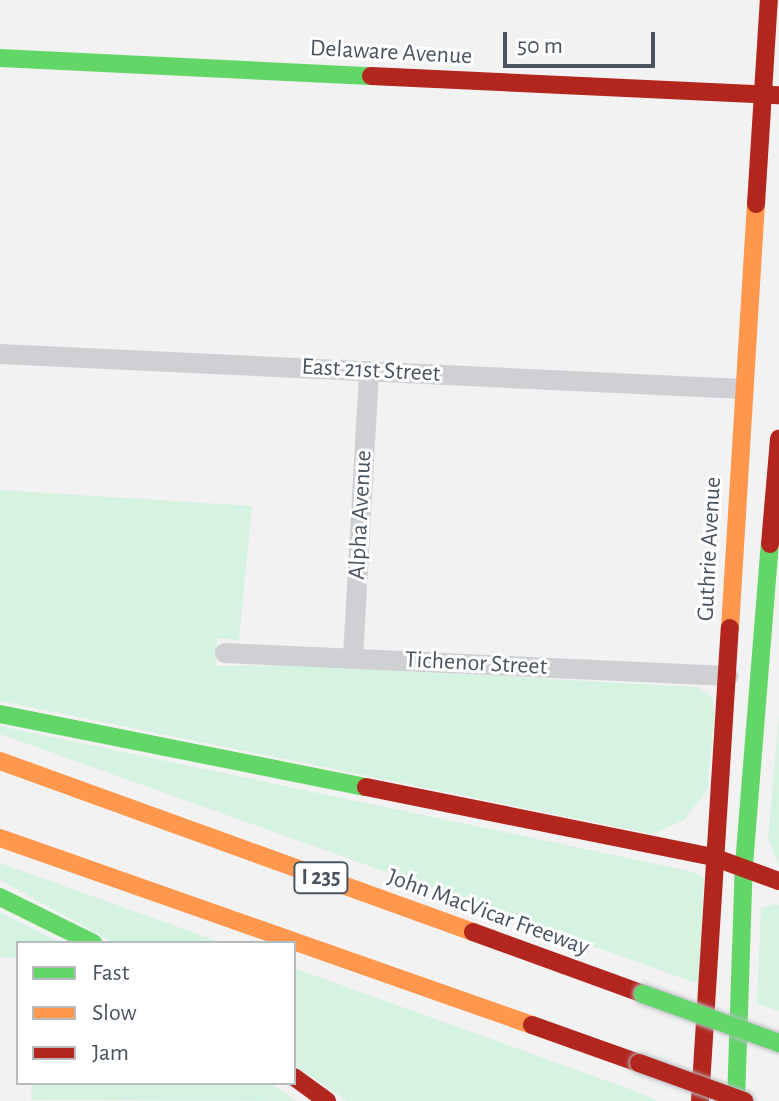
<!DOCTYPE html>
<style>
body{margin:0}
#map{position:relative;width:779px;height:1101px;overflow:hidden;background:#f3f2f2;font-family:"Alegreya Sans",sans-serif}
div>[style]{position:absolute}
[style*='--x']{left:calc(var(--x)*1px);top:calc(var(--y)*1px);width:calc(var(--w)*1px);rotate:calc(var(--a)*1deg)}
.green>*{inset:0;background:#d6f2e1}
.street>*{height:20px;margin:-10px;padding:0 10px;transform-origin:10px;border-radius:10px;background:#ced0d3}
.fast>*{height:18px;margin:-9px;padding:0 9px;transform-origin:9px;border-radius:9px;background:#63d668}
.slow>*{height:18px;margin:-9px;padding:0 9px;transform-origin:9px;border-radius:9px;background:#ff974d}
.jam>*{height:18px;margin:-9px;padding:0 9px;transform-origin:9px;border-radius:9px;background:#b3261e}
.bridges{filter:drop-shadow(0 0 2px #b6bcc2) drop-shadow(0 0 2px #b6bcc2)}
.fast-bridge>*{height:18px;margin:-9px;padding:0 9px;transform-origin:9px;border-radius:9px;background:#63d668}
.jam-bridge>*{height:18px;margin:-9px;padding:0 9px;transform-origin:9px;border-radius:9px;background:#b3261e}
span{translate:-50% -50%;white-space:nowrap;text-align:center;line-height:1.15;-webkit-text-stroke:6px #fff;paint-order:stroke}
.shield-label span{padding:2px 6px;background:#fff;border:2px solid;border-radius:6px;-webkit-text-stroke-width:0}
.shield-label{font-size:22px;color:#485460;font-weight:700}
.street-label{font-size:24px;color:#485460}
.legend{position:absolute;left:16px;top:941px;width:280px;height:144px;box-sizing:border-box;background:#fff;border:2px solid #b6bbbf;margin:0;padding:10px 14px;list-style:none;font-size:24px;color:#485460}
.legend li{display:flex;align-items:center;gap:16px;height:40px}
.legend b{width:40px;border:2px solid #b6bbbf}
.scale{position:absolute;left:503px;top:32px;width:152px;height:36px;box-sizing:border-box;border:4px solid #485460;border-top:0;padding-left:10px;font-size:24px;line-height:28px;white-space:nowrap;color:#485460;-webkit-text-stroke:6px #fff;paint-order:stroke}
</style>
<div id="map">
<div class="green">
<i style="clip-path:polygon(0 490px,252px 506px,239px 640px,217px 638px,216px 666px,291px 665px,698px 687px,711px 697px,715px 713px,707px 790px,684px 820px,652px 834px,0 701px)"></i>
<i style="clip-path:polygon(779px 714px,779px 866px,768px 838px)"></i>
<i style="clip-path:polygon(0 726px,694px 872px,704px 878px,699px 984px,0 734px)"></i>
<i style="clip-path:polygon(0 863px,223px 943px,114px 943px,0 880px)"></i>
<i style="clip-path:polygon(775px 904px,779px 905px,779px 1011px,757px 1004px,761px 908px)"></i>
<i style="clip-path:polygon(0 912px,62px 943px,18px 943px,18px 958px,0 957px)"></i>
<i style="clip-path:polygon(294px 968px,638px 1092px,658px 1101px,347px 1101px,294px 1065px)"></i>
<i style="clip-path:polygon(32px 1083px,270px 1083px,296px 1101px,31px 1100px)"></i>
</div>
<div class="street">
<i style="--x:0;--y:354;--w:744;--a:2.7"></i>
<i style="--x:225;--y:653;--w:504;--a:2.62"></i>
<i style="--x:353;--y:658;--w:287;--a:-86.8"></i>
</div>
<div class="fast">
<i style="--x:0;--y:58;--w:371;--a:2.8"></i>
<i style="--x:0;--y:714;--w:373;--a:11.3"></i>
<i style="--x:0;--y:897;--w:104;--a:26.3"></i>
<i style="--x:736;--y:1101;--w:236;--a:-88.1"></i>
<i style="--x:744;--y:865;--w:322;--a:-85.4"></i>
</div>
<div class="slow">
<i style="--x:730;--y:628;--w:425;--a:-86.5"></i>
<i style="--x:0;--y:761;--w:503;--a:19.88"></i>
<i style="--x:0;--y:838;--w:564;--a:19.37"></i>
</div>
<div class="jam">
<i style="--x:371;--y:76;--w:408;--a:2.7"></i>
<i style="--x:756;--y:204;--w:204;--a:-86.4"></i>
<i style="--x:770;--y:544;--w:106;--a:-85.1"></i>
<i style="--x:366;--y:787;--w:354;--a:11.4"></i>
<i style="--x:713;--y:857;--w:70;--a:20"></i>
<i style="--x:473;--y:932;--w:181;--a:20"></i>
<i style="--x:532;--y:1025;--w:114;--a:19.6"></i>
<i style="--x:294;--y:1077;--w:41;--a:36"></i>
<i style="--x:700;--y:1101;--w:474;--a:-86.4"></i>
</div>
<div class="bridges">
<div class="fast-bridge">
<i style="--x:643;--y:994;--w:145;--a:19.8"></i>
</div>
<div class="jam-bridge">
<i style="--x:639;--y:1063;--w:112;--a:19.9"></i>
</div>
</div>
<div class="shield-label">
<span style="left:321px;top:878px">I 235</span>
</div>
<div class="street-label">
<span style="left:391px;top:53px;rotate:3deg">Delaware Avenue</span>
<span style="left:371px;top:371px;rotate:3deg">East 21st Street</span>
<span style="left:361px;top:515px;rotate:-87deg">Alpha Avenue</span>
<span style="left:710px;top:549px;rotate:-87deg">Guthrie Avenue</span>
<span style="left:476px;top:664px;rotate:3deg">Tichenor Street</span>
<span style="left:488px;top:913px;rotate:20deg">John MacVicar Freeway</span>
</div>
<ul class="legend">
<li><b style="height:10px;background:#63d668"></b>Fast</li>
<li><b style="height:10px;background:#ff974d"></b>Slow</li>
<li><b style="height:10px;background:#b3261e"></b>Jam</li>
</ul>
<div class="scale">50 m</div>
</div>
